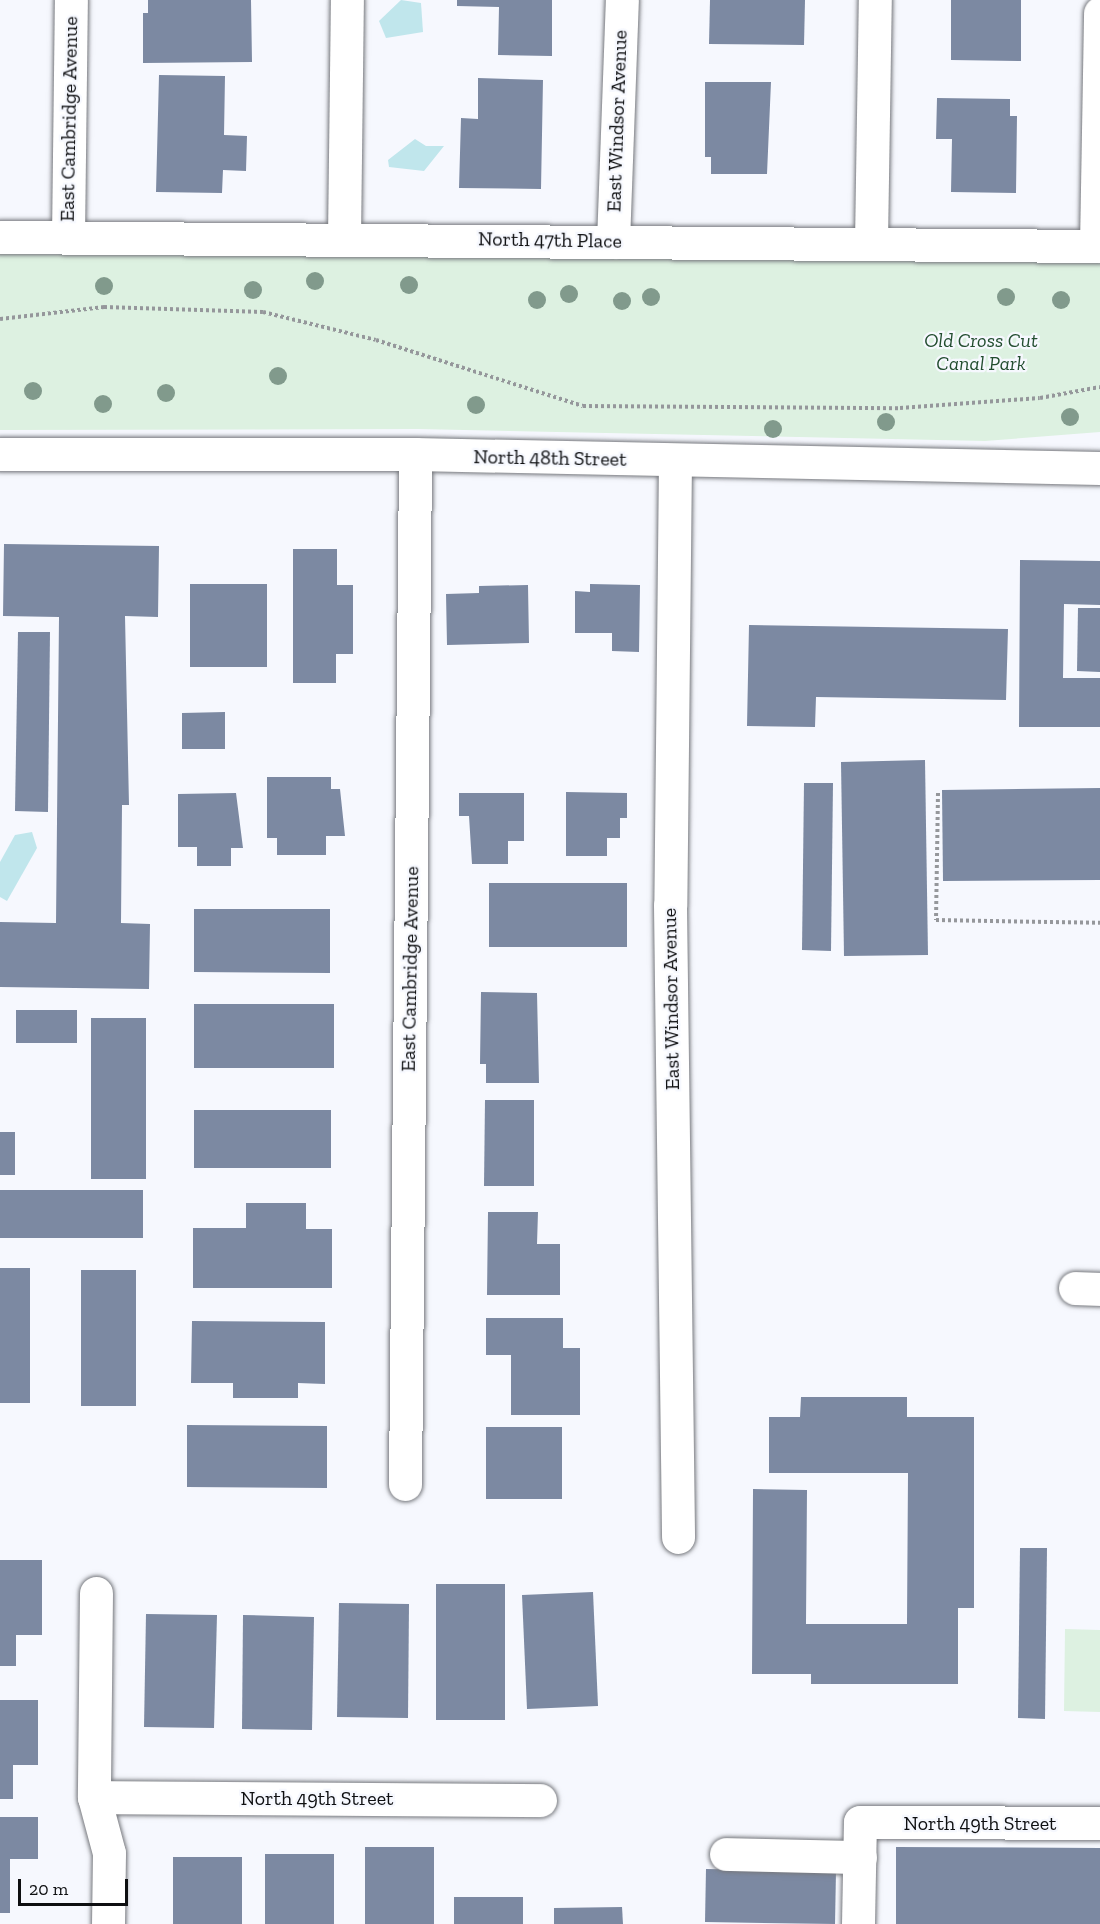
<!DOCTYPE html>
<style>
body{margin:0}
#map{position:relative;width:1100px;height:1924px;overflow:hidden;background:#f6f8fe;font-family:"Zilla Slab",serif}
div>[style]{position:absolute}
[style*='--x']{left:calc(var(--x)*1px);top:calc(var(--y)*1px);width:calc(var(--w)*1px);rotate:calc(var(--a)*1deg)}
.green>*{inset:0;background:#ddf1e1}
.water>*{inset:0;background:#c0e6ec}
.building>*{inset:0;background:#7c89a2}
.path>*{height:4px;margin-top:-2px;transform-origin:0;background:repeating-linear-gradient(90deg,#95979b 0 3px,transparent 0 6px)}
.roads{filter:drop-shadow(0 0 2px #77797e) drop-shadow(0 0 2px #77797e)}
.minor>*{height:33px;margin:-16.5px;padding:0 16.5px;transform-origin:16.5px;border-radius:16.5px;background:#fff}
.trees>*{width:18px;height:18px;margin:-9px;border-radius:50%;background:#819a8c}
span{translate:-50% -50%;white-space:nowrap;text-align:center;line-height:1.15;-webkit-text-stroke:4.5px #f6f8fe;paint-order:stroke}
.street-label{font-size:20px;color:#0e0f11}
.park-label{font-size:20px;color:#224d2f;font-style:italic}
.scale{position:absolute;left:18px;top:1879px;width:110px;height:27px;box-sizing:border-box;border:3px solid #0e0f11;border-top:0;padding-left:8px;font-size:18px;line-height:21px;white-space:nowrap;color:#0e0f11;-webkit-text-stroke:4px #f6f8fe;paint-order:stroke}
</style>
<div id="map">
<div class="green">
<i style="clip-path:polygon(0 254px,1100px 261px,1100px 432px,985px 441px,418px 429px,0 430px)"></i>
<i style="clip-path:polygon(1065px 1629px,1100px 1630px,1100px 1712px,1064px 1711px)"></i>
</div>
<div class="water">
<i style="clip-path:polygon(401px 0,421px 3px,423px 32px,386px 38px,379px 21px)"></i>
<i style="clip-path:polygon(415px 139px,426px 146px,444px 146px,424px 171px,389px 167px,388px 160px)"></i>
<i style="clip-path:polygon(32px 832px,37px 848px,7px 901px,0 897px,0 862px,15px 835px)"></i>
</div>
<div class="building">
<i style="clip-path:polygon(148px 0,251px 0,252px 62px,143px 63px,143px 13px,148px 13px)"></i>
<i style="clip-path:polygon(457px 0,552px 0,552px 56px,498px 55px,499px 7px,457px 6px)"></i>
<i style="clip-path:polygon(710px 0,805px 0,804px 45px,709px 44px)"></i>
<i style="clip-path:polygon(951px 0,1021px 0,1021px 61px,951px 60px)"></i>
<i style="clip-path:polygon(159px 75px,225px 76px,224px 135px,247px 136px,246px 171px,223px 170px,222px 193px,156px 192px)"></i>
<i style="clip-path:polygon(478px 78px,543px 80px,541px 189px,459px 188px,461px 118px,478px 119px)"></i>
<i style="clip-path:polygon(705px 82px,771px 82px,767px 174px,711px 174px,711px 157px,705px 157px)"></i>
<i style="clip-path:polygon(937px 98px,1010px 99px,1010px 116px,1017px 116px,1016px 193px,951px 192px,952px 139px,936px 139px)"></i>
<i style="clip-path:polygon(4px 544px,159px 546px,158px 617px,125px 616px,129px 805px,122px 805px,121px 923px,150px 924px,149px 989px,0 987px,0 922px,56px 923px,59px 617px,3px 616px)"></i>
<i style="clip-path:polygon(293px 549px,337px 549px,337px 585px,353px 585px,353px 654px,336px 654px,336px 683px,293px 683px)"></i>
<i style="clip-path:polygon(1020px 560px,1100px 561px,1100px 605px,1064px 604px,1063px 678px,1100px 678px,1100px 727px,1019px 727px)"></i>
<i style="clip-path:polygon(190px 584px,267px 584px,267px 667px,190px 667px)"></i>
<i style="clip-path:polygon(590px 584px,640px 585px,639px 652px,612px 651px,612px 633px,575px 633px,575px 591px,590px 592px)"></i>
<i style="clip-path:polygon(528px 585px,529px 643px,447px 645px,446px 594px,479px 593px,479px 586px)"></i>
<i style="clip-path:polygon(1078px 608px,1100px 608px,1100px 672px,1077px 671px)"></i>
<i style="clip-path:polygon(749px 625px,1008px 629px,1006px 700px,816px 697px,815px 727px,747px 726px)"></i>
<i style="clip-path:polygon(18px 632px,50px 632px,48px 812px,15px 811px)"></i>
<i style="clip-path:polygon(225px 712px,225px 749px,182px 749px,182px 713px)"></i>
<i style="clip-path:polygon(925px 760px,928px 955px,844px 956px,841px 762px)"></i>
<i style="clip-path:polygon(267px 777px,331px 777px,331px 789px,340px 789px,345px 836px,326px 836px,326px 855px,277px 855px,277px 838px,267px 838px)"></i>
<i style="clip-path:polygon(804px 783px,833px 783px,831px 951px,802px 950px)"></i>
<i style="clip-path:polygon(1100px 788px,1100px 880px,943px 881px,942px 790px)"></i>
<i style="clip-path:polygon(566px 792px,627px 793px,627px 818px,620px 818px,620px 838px,607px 838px,607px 856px,566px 856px)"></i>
<i style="clip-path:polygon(236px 793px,243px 848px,231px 848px,231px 866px,197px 866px,197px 847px,178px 847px,178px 794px)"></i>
<i style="clip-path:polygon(459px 793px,524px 793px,524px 841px,508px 841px,508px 864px,472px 864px,469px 816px,459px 816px)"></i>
<i style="clip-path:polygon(489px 883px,627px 883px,627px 947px,489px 947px)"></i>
<i style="clip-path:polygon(194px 909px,330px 909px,330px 973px,194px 972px)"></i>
<i style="clip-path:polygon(481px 992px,537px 993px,539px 1083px,486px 1083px,486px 1064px,480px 1064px)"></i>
<i style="clip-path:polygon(194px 1004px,334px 1004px,334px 1068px,194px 1068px)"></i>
<i style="clip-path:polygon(16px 1010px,77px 1010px,77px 1043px,16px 1043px)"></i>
<i style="clip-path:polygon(91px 1018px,146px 1018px,146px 1179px,91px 1179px)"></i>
<i style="clip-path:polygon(485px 1100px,534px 1100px,534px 1186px,484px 1186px)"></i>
<i style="clip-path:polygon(194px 1110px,331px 1110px,331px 1168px,194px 1168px)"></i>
<i style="clip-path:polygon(0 1132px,15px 1132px,15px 1175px,0 1175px)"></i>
<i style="clip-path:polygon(0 1190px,143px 1190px,143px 1238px,0 1238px)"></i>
<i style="clip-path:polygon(246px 1203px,306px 1203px,306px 1229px,332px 1229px,332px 1288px,193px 1288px,193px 1228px,246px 1228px)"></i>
<i style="clip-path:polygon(488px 1212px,538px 1212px,537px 1244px,560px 1244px,560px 1295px,487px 1295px)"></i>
<i style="clip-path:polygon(0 1268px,30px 1268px,30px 1403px,0 1403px)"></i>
<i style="clip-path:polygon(81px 1270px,136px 1270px,136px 1406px,81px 1406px)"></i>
<i style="clip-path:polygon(486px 1318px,563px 1318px,563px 1348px,580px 1348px,580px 1415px,511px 1415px,511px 1355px,486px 1355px)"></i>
<i style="clip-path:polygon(192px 1321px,325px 1322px,325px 1384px,298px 1383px,298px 1398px,233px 1398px,233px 1383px,191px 1383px)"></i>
<i style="clip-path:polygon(801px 1397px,907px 1397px,907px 1417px,974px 1417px,974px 1608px,958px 1608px,958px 1684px,811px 1684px,811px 1674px,752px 1674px,753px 1489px,807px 1490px,806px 1624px,907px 1624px,908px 1473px,769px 1473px,769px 1417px,800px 1417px)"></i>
<i style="clip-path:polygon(187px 1425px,327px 1426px,327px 1488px,187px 1487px)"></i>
<i style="clip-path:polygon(486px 1427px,562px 1427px,562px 1499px,486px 1499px)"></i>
<i style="clip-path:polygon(1020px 1548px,1047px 1548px,1045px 1719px,1018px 1718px)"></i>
<i style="clip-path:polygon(0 1560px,42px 1560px,42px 1635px,16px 1635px,16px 1666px,0 1666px)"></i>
<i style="clip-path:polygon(436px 1584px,505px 1584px,505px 1720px,436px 1720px)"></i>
<i style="clip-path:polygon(593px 1592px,598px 1706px,527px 1709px,522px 1595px)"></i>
<i style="clip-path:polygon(339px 1603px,409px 1604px,408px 1718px,337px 1717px)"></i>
<i style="clip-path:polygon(146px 1614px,217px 1615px,214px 1728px,144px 1727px)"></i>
<i style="clip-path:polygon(243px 1615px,314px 1617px,312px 1730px,242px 1729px)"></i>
<i style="clip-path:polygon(0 1700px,38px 1700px,38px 1765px,13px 1765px,13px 1799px,0 1799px)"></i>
<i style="clip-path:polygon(0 1817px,38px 1817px,38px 1859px,10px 1859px,10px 1913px,0 1913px)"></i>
<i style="clip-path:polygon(365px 1847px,434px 1847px,434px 1924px,365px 1924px)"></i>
<i style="clip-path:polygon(896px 1847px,1100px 1848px,1100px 1924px,896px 1924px)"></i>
<i style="clip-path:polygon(265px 1854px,334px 1854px,334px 1924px,265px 1924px)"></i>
<i style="clip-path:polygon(173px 1857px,242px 1857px,242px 1924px,173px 1924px)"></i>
<i style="clip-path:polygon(706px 1869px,836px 1871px,835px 1924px,705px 1922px)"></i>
<i style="clip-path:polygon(454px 1897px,523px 1897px,523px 1924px,454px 1924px)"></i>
<i style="clip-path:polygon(622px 1907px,623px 1924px,554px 1924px,554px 1908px)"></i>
</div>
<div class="path">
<i style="--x:0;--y:319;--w:105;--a:-6.6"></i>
<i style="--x:104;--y:307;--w:159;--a:1.8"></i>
<i style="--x:263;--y:312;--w:116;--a:13.9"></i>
<i style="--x:376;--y:340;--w:217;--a:17.7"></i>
<i style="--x:583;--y:406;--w:317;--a:0.4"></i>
<i style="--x:900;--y:408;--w:140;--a:-4.1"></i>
<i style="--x:1040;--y:398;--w:61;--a:-10.4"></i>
<i style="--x:938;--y:793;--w:127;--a:90.9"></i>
<i style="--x:936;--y:920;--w:164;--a:1"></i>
</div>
<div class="roads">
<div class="minor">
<i style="--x:0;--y:237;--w:1100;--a:0.47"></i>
<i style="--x:68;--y:237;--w:237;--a:-89.3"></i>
<i style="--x:344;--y:238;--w:238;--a:-89.3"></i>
<i style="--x:613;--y:242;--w:242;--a:-87.9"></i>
<i style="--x:871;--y:242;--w:242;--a:-89.1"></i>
<i style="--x:1096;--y:246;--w:233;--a:-89"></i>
<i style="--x:0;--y:454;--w:415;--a:0"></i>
<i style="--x:415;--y:454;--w:685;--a:1.17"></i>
<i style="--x:675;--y:460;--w:445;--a:90.6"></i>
<i style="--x:670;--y:905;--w:632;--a:89.27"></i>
<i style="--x:1075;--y:1288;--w:25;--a:2"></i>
<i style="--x:405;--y:1484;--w:1030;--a:-89.44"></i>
<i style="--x:96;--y:1593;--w:204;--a:90.6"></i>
<i style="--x:94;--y:1797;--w:58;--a:75"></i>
<i style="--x:109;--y:1853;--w:71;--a:90.8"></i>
<i style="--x:94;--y:1797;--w:446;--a:0.4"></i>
<i style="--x:726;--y:1854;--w:134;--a:1.3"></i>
<i style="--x:858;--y:1924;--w:102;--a:-88.9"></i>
<i style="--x:860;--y:1822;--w:240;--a:0.2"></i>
</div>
</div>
<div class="trees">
<i style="left:315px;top:281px"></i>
<i style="left:409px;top:285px"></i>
<i style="left:104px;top:286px"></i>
<i style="left:253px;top:290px"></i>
<i style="left:569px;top:294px"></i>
<i style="left:651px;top:297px"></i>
<i style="left:1006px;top:297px"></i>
<i style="left:537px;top:300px"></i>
<i style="left:1061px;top:300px"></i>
<i style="left:622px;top:301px"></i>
<i style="left:278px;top:376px"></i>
<i style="left:33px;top:391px"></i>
<i style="left:166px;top:393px"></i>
<i style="left:103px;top:404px"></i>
<i style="left:476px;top:405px"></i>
<i style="left:1070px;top:417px"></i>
<i style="left:886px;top:422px"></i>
<i style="left:773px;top:429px"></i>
</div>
<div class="street-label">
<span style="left:69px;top:119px;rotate:-89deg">East Cambridge Avenue</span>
<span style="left:617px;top:121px;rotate:-88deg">East Windsor Avenue</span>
<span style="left:550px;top:240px;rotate:1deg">North 47th Place</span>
<span style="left:550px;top:458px;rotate:1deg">North 48th Street</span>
<span style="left:410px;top:969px;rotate:-89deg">East Cambridge Avenue</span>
<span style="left:671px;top:999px;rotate:-91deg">East Windsor Avenue</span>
<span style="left:317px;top:1798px">North 49th Street</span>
<span style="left:980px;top:1823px">North 49th Street</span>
</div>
<div class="park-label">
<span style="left:981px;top:352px">Old Cross Cut<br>Canal Park</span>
</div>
<div class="scale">20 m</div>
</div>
